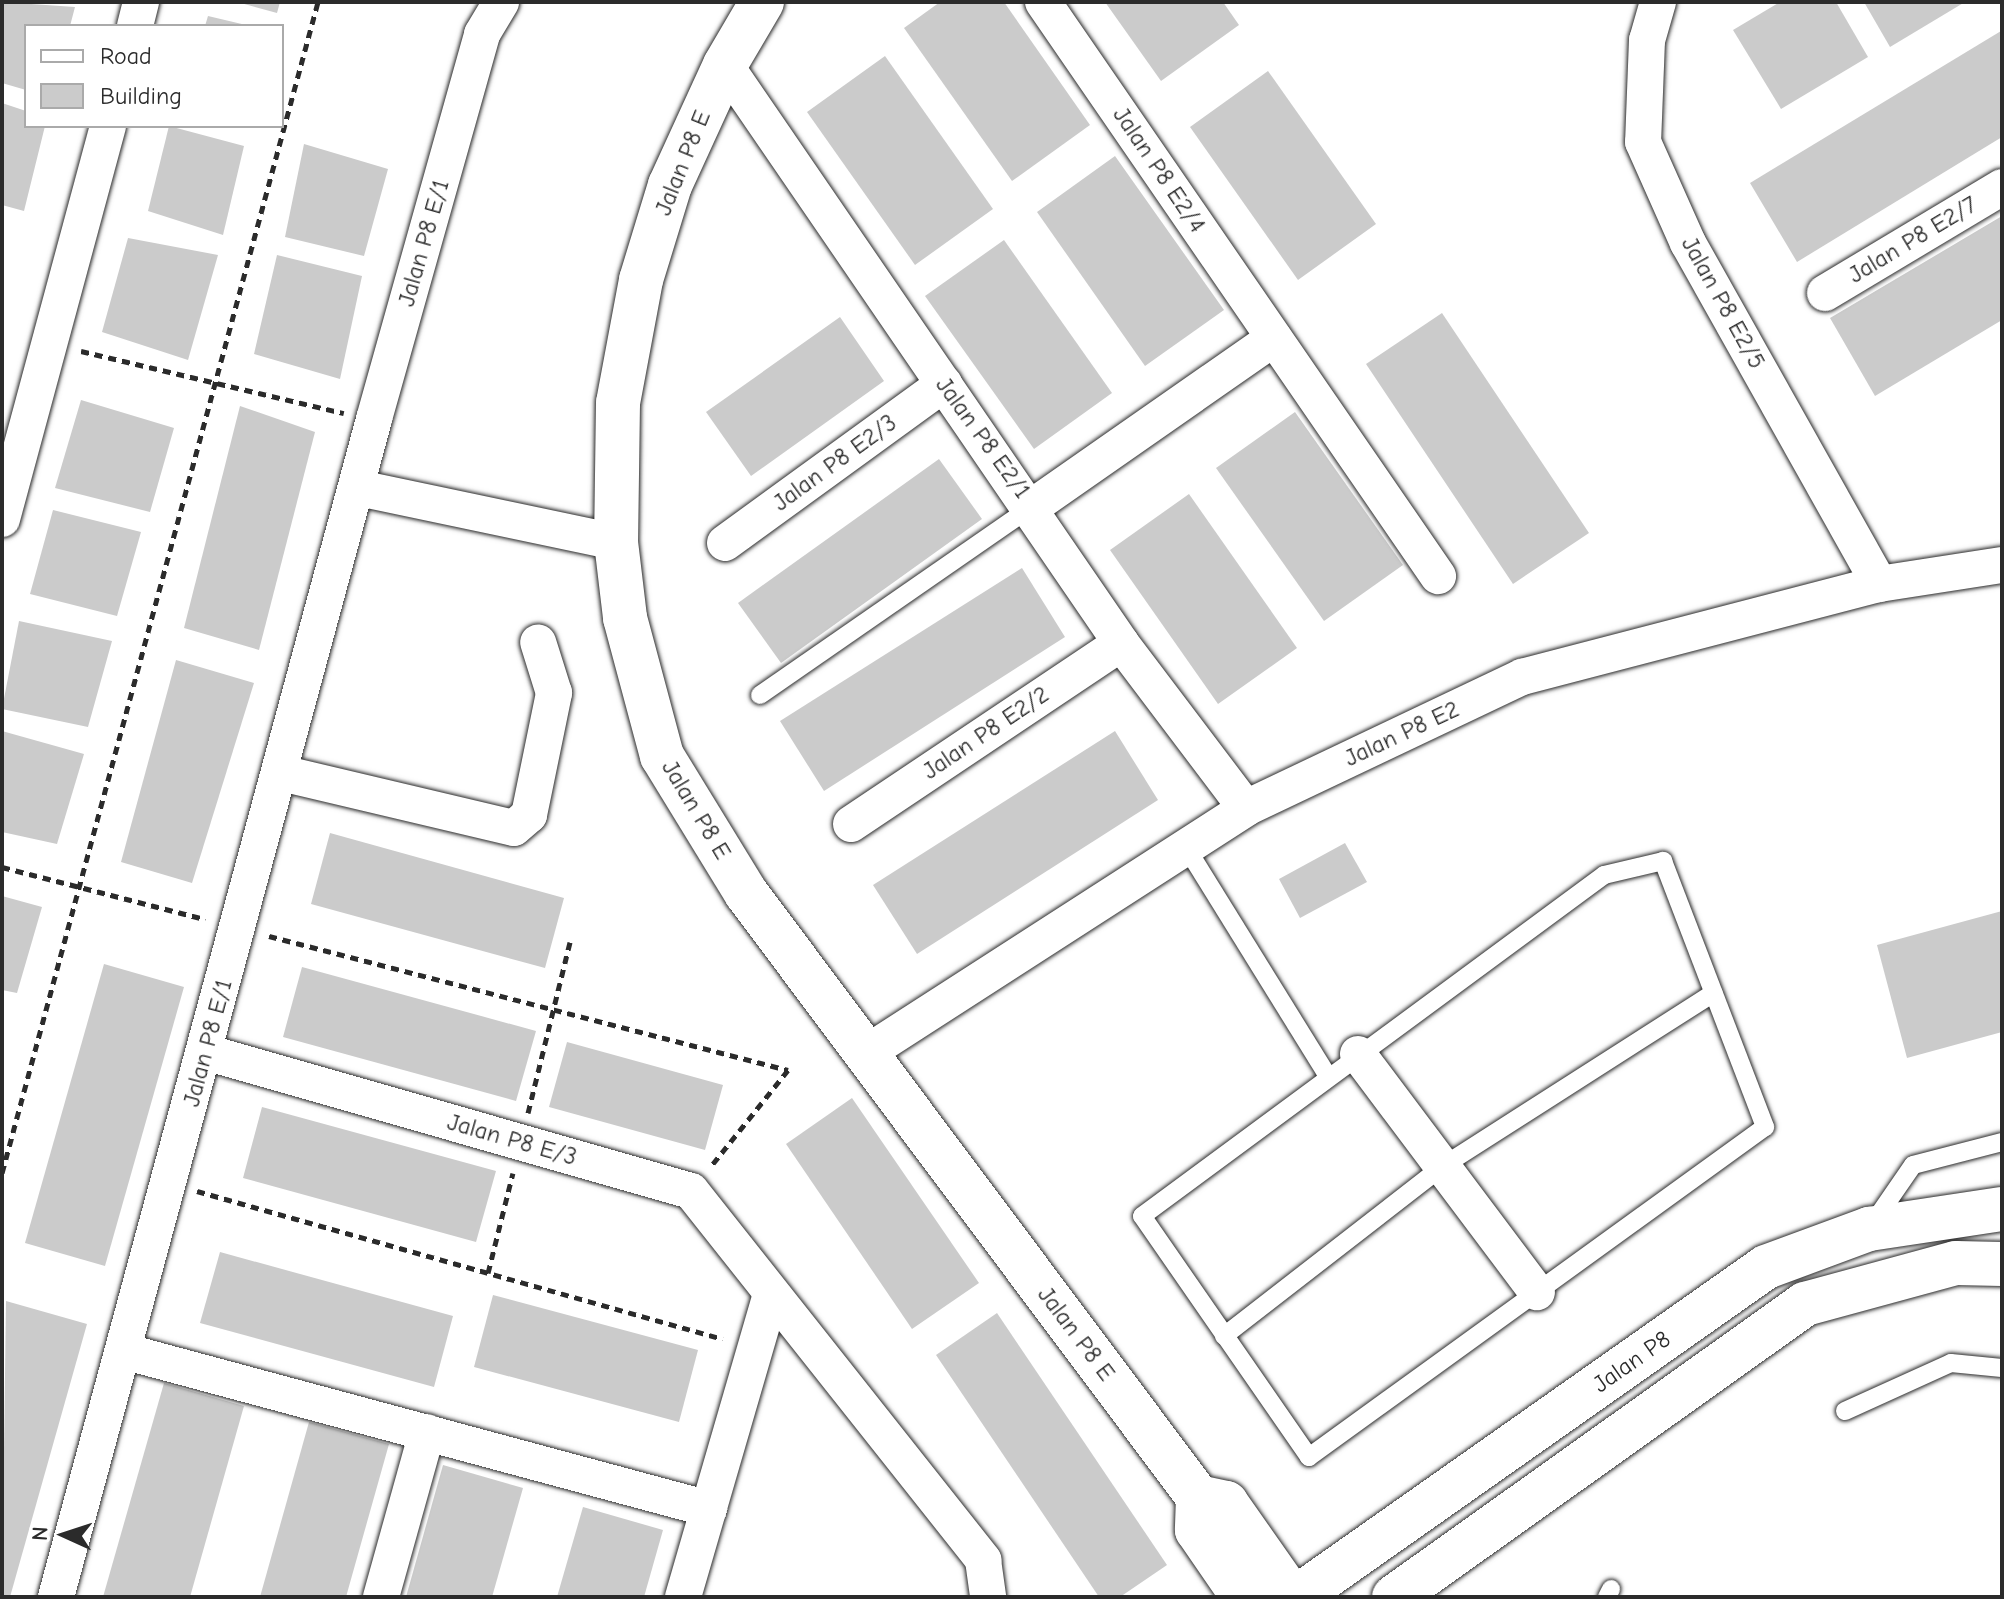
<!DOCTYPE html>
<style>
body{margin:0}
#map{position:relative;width:2004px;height:1599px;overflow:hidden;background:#fff;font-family:"Comic Neue",sans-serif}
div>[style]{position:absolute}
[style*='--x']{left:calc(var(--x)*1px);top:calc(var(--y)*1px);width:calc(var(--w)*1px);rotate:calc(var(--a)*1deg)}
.building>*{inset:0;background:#cbcbcb}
.path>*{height:5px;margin-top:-2.5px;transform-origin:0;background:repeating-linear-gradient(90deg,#2b2b2b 0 8px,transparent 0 14px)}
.roads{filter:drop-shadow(0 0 2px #2b2b2b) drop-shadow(0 0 2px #2b2b2b)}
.lane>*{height:18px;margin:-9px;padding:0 9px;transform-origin:9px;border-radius:9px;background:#fff}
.street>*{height:36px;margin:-18px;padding:0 18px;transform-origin:18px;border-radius:18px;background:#fff}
.secondary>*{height:44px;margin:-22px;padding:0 22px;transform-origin:22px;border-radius:22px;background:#fff}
span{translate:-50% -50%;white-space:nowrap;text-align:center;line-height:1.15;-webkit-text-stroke:8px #fff;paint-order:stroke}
.street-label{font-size:24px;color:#2b2b2b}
.frame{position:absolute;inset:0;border:4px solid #2b2b2b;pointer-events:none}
.legend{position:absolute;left:24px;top:24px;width:260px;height:104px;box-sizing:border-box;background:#fff;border:2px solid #aaa;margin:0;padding:10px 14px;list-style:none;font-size:24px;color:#2b2b2b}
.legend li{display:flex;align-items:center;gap:16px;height:40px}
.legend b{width:40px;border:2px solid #aaa}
.north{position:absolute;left:24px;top:1495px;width:80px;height:80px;-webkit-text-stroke:6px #fff;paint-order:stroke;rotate:273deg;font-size:22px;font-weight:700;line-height:32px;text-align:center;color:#2b2b2b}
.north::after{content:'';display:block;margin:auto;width:28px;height:36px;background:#2b2b2b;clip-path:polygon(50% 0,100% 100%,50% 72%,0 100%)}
</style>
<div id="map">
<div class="building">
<i style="clip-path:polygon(2px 2px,75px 7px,70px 26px,26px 26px,26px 90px,2px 83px)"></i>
<i style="clip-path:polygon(237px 2px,280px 2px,277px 13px)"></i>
<i style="clip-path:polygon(940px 2px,1004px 2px,1090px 125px,1012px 181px,904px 28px)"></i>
<i style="clip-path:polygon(1105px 2px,1223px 2px,1239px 25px,1161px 81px)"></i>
<i style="clip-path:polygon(1780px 2px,1836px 2px,1868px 57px,1781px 109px,1733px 30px)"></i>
<i style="clip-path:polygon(1864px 2px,1965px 2px,1890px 47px)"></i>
<i style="clip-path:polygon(208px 16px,246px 25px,246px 26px,205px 26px)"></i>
<i style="clip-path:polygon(2001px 31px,2002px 137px,1797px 262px,1750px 183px)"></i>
<i style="clip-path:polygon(885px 56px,993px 209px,915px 265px,807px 112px)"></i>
<i style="clip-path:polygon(1268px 71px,1376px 224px,1298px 280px,1190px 127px)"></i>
<i style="clip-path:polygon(2px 103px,26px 111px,26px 126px,45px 126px,24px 211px,2px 205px)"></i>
<i style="clip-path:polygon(169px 126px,244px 146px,223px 235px,148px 211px)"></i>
<i style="clip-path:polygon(304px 144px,388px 169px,364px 256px,285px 237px)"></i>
<i style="clip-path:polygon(1115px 156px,1224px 310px,1145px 366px,1037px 212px)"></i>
<i style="clip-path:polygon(2002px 216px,2002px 320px,1875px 396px,1830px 318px)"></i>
<i style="clip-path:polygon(128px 238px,218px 255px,188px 360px,102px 332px)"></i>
<i style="clip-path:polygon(1004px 240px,1112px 393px,1034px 449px,925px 296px)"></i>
<i style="clip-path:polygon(277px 255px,362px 276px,340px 379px,254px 354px)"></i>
<i style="clip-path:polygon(1442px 313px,1589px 533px,1513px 584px,1366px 364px)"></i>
<i style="clip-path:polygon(840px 317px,884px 381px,751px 476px,706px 412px)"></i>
<i style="clip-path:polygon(81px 400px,174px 428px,150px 512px,55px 488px)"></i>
<i style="clip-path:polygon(240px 406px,315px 432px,259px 650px,184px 628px)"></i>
<i style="clip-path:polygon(1295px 412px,1403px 565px,1324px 621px,1216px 468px)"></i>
<i style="clip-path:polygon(939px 459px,982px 519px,781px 663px,738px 603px)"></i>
<i style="clip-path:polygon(1189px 494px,1297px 648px,1218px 704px,1110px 550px)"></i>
<i style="clip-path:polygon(53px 510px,141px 532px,117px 616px,30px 594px)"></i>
<i style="clip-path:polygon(1022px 568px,1065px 637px,824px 791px,780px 721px)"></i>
<i style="clip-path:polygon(19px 621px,112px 641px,88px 727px,2px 709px)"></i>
<i style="clip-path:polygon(176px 660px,254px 683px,192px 883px,121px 862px)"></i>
<i style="clip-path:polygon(2px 731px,84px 754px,57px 844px,2px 832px)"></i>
<i style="clip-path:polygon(1115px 731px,1158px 800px,917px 954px,873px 885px)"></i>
<i style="clip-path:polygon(330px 833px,564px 898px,545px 968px,311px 904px)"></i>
<i style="clip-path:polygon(1345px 843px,1367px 882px,1300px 918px,1279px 879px)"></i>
<i style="clip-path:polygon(2px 896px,42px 907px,17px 993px,2px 990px)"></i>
<i style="clip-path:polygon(2002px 911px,2002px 1032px,1907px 1058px,1877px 945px)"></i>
<i style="clip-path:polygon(104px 964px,184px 987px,105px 1266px,25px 1243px)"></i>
<i style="clip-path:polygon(302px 967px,536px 1031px,516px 1101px,283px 1037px)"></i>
<i style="clip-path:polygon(567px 1042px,723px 1085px,705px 1150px,549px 1107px)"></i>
<i style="clip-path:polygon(852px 1098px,979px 1283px,912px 1329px,786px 1144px)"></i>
<i style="clip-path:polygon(262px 1107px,496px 1171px,476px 1242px,243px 1178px)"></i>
<i style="clip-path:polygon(220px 1252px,453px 1316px,434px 1387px,200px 1323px)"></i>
<i style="clip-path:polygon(493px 1295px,698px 1350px,679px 1422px,474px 1367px)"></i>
<i style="clip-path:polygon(6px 1301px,87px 1324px,10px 1597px,2px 1597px)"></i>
<i style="clip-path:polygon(997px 1313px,1167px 1565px,1120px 1597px,1099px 1597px,936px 1355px)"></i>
<i style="clip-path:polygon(164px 1383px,244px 1406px,190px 1597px,103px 1597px)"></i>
<i style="clip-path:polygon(309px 1422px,389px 1444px,346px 1597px,260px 1597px)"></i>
<i style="clip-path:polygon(443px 1465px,523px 1488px,492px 1597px,406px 1597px)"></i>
<i style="clip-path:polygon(583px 1507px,663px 1530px,644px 1597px,557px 1597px)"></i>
</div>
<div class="path">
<i style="--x:81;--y:351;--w:270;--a:13.3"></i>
<i style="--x:2;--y:867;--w:210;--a:14.4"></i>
<i style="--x:269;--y:936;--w:536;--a:14.48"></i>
<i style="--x:788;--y:1070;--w:122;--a:128.7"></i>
<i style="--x:528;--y:1113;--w:176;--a:-76.2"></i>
<i style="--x:2;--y:1173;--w:1213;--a:-74.9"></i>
<i style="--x:197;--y:1191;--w:546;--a:15.71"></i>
<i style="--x:488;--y:1273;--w:103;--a:-76"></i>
</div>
<div class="roads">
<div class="lane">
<i style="--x:760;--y:695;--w:331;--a:-34.7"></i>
<i style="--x:1184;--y:844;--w:273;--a:58.2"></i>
<i style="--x:1663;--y:861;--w:285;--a:69"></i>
<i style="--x:1765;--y:1127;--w:563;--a:144.11"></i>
<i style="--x:1309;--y:1457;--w:293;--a:-124.7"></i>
<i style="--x:1142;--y:1216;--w:574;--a:-36.43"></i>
<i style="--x:1604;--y:875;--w:61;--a:-13.3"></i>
<i style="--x:1873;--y:1223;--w:70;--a:-55.4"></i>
<i style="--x:1913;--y:1165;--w:92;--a:-14.5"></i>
<i style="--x:1224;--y:1336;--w:277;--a:-37.8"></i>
<i style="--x:1443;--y:1166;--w:321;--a:-32.6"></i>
<i style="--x:1845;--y:1411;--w:116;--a:-24.4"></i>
<i style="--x:1951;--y:1363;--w:51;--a:5.6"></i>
<i style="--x:1607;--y:1597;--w:9;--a:-63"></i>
</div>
<div class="street">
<i style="--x:1043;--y:2;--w:697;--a:55.47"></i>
<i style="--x:1658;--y:2;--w:40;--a:106"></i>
<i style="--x:1647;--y:40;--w:102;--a:92.2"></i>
<i style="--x:1643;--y:142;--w:111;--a:66"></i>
<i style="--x:1688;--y:243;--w:391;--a:60.7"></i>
<i style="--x:135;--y:26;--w:25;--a:-76"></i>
<i style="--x:725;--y:65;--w:701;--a:55.58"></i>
<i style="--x:1121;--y:643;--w:207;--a:52.9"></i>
<i style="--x:1825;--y:293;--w:206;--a:-30.9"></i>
<i style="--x:359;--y:488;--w:263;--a:11.9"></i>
<i style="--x:1032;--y:507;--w:295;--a:-34.9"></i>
<i style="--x:2;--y:519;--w:407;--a:-74.9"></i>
<i style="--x:725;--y:543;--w:271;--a:-36"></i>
<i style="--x:281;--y:773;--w:239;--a:13.3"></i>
<i style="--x:514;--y:828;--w:20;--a:-41"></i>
<i style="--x:529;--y:815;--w:125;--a:-78.4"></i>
<i style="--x:554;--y:693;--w:53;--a:-107.4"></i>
<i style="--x:851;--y:824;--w:325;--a:-33.8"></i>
<i style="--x:205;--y:1052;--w:505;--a:15.96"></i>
<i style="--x:691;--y:1191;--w:471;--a:51.6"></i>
<i style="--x:983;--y:1560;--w:37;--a:82"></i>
<i style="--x:865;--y:1054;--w:454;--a:-32.8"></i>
<i style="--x:1246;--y:808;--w:306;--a:-25.4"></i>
<i style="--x:1522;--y:677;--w:369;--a:-14.6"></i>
<i style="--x:1879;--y:584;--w:124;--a:-8.8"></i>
<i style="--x:1358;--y:1054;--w:298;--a:53.1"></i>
<i style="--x:123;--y:1351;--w:607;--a:15.09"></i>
<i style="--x:56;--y:1597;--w:1220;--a:-74.89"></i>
<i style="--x:374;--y:419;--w:400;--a:-74.3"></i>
<i style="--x:482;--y:34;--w:37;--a:-59"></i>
<i style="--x:381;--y:1597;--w:171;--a:-74.4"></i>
<i style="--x:683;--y:1597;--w:311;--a:-73.8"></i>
</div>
<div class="secondary">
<i style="--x:762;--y:2;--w:73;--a:120.4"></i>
<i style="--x:725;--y:65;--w:132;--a:114.6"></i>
<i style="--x:670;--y:185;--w:99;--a:107"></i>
<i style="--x:641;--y:280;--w:125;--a:100.6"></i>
<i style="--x:618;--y:403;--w:139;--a:90.8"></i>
<i style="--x:616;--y:542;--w:77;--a:83.2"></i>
<i style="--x:625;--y:618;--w:143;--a:75"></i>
<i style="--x:662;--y:756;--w:161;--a:58.5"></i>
<i style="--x:746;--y:893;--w:754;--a:53.19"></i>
<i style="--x:1198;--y:1497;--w:29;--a:12"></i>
<i style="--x:1226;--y:1503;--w:115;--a:54.9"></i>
<i style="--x:1198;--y:1497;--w:33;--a:92"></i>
<i style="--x:1197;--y:1530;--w:81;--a:55.5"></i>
<i style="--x:1297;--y:1597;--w:573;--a:-35.13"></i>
<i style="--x:1766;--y:1267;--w:110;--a:-20.3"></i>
<i style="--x:1869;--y:1229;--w:134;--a:-8.6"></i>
<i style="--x:1394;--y:1597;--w:505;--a:-35.48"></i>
<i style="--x:1805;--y:1304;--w:156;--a:-15.2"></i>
<i style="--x:1956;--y:1263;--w:46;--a:1.2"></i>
</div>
</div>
<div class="street-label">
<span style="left:683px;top:163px;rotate:-68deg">Jalan P8 E</span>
<span style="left:1159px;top:170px;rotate:56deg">Jalan P8 E2/4</span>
<span style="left:1913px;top:240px;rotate:-31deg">Jalan P8 E2/7</span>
<span style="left:424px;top:243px;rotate:-74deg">Jalan P8 E/1</span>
<span style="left:1723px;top:303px;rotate:61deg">Jalan P8 E2/5</span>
<span style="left:983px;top:438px;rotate:54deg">Jalan P8 E2/1</span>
<span style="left:835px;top:463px;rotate:-36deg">Jalan P8 E2/3</span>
<span style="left:986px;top:733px;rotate:-34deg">Jalan P8 E2/2</span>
<span style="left:1402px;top:734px;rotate:-25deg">Jalan P8 E2</span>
<span style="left:696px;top:810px;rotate:59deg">Jalan P8 E</span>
<span style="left:208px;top:1043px;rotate:-75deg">Jalan P8 E/1</span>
<span style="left:512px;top:1140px;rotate:16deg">Jalan P8 E/3</span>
<span style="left:1076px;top:1334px;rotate:53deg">Jalan P8 E</span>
<span style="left:1632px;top:1362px;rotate:-35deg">Jalan P8</span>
</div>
<div class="frame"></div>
<ul class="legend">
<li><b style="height:10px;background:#fff"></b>Road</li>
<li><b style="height:22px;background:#cbcbcb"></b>Building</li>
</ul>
<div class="north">N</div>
</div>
